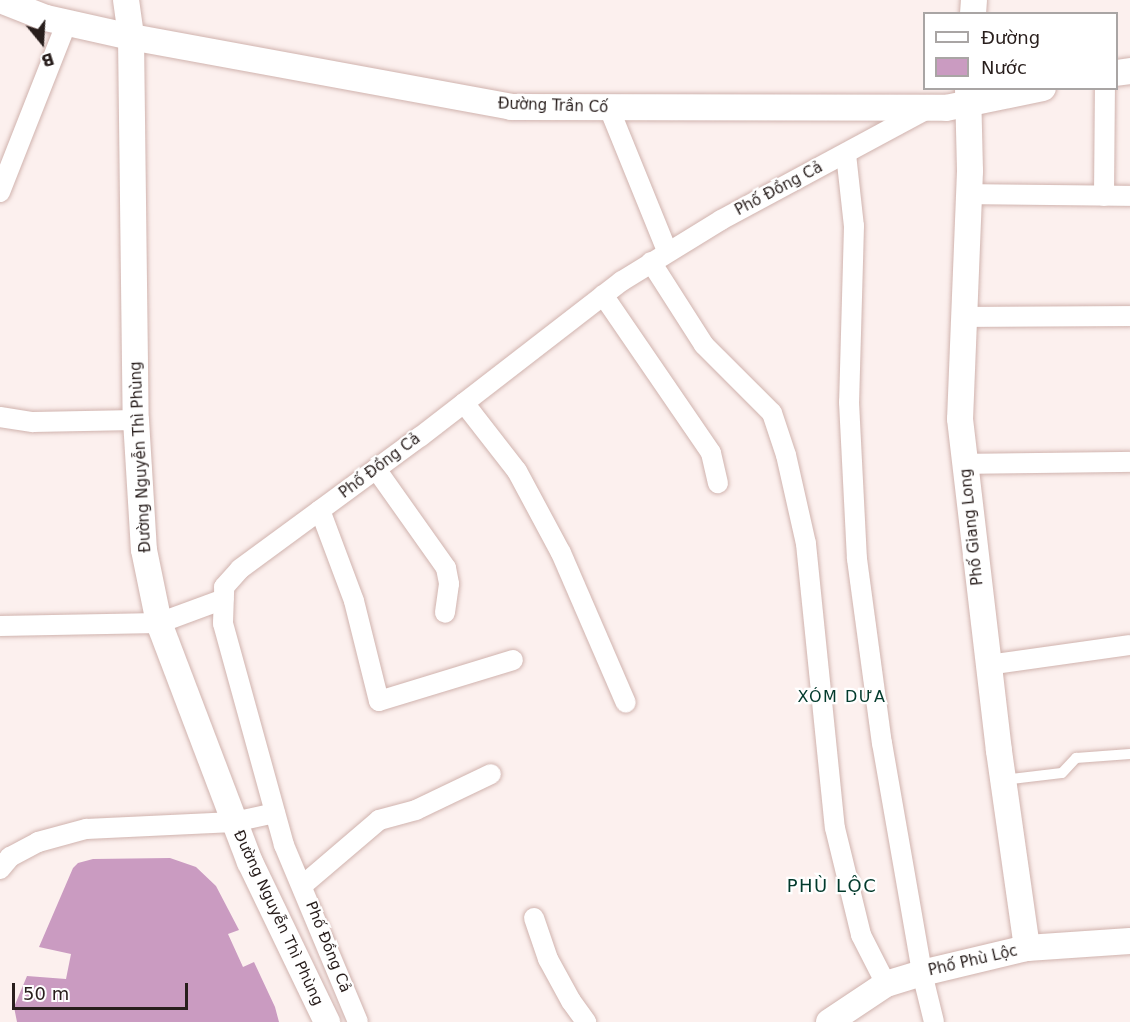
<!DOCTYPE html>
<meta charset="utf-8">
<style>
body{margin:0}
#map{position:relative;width:1130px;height:1022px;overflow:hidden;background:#fcf0ee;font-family:"DejaVu Sans",sans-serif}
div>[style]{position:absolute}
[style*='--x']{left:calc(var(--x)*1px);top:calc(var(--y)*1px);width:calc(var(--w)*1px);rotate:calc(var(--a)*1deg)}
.water>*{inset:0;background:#ca9bc1}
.roads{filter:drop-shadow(0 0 2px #d0b3ae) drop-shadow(0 0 2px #d0b3ae)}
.service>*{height:10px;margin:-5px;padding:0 5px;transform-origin:5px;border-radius:5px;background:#fff}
.minor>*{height:20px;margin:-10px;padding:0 10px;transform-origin:10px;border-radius:10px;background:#fff}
.tertiary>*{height:26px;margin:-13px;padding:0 13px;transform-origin:13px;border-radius:13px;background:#fff}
span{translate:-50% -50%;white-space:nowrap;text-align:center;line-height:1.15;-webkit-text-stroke:4.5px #fff;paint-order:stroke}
.street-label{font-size:15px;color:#281e1c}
.neighbourhood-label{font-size:16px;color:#023a2c;letter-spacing:1.5px}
.quarter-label{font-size:18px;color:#023a2c;letter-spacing:1.5px}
.legend{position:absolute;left:923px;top:12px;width:195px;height:78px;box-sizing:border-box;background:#fff;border:2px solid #a9a5a4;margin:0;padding:8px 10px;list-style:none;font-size:18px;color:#281e1c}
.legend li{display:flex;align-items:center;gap:12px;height:30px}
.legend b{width:30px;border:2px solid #a9a5a4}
.north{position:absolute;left:12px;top:12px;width:60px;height:60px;-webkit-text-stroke:4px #fff;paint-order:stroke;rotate:162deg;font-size:16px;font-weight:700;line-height:24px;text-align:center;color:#281e1c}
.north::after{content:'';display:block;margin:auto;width:21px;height:27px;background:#281e1c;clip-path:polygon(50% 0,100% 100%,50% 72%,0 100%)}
.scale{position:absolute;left:12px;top:983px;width:176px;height:27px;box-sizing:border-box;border:3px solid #281e1c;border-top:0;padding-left:8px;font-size:18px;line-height:21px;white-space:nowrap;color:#281e1c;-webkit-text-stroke:4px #fff;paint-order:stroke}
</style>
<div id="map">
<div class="water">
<i style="clip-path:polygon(170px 858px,196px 867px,216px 886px,239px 930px,228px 934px,243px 967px,254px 962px,275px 1007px,279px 1022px,17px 1022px,14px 1007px,27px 976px,66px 979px,71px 954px,39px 947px,73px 868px,78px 863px,93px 859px)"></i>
</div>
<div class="roads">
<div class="service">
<i style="--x:1003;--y:780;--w:59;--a:-6.8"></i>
<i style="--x:1062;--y:773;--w:21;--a:-47"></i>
<i style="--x:1076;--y:758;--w:54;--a:-4.2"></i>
</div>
<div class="minor">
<i style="--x:609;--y:108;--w:154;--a:67.9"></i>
<i style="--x:846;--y:154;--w:72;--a:83.7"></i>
<i style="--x:854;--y:226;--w:176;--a:91.6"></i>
<i style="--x:849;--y:402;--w:157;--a:87.1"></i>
<i style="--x:857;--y:559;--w:186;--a:82.3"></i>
<i style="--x:882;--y:743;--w:233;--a:80.1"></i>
<i style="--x:922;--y:973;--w:50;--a:76.2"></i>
<i style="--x:0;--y:192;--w:183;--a:-68.5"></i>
<i style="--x:969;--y:194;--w:161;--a:0.7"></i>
<i style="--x:1104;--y:196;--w:108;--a:-89.5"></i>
<i style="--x:651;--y:262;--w:98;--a:57.4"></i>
<i style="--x:704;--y:345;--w:96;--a:45"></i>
<i style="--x:772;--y:413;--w:44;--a:71.6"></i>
<i style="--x:786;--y:455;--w:91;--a:77.3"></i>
<i style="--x:806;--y:544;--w:285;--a:84.2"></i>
<i style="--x:835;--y:828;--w:110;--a:76.3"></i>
<i style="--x:861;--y:935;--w:55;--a:63"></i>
<i style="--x:603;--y:295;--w:191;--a:55.6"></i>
<i style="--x:711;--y:453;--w:31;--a:77"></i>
<i style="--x:964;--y:317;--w:166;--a:-0.3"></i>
<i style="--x:464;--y:403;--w:86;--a:52.1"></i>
<i style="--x:517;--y:471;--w:93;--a:61.8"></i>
<i style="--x:561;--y:553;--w:163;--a:66.6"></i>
<i style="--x:0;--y:417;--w:33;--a:9"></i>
<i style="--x:33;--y:422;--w:103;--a:-1.1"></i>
<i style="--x:965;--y:464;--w:165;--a:-0.7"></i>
<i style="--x:376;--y:469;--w:121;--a:54.7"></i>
<i style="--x:446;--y:568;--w:16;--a:79"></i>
<i style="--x:449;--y:584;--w:29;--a:98"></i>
<i style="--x:320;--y:510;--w:97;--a:69.5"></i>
<i style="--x:354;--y:601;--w:103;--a:76"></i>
<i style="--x:379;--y:701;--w:140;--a:-17"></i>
<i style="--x:0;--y:626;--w:159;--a:-1.1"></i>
<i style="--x:159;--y:623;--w:69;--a:-20.3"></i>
<i style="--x:988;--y:665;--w:143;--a:-8"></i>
<i style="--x:0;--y:869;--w:16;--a:-50"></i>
<i style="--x:10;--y:857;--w:32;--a:-28"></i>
<i style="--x:38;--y:842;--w:50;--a:-15.2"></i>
<i style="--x:86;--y:829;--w:148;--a:-2.7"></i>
<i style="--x:234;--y:822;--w:42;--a:-12.4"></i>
<i style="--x:303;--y:885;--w:100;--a:-40.5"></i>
<i style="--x:379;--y:820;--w:38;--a:-15"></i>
<i style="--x:416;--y:810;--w:83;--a:-25.6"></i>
<i style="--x:534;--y:918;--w:43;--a:71.1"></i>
<i style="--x:548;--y:959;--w:48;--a:61.3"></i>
<i style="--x:571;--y:1001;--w:26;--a:54"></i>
<i style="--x:358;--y:1022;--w:192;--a:-112.7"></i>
<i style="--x:284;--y:845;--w:230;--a:-105.4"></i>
<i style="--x:223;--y:623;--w:36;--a:-88"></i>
<i style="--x:224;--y:587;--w:24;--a:-48"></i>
<i style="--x:240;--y:569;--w:223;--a:-36.3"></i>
<i style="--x:420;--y:437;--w:255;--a:-37.7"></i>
<i style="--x:622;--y:281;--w:116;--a:-31.6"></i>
<i style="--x:721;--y:220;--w:234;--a:-28.3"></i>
</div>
<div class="tertiary">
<i style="--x:0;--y:0;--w:49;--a:21.4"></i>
<i style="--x:46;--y:18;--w:87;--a:12.6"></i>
<i style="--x:131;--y:37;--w:386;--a:10.4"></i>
<i style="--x:511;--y:107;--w:435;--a:0.1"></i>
<i style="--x:946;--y:108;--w:99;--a:-11.7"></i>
<i style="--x:126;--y:0;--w:37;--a:82"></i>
<i style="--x:131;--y:37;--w:383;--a:89.3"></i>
<i style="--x:136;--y:420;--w:130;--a:86.5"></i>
<i style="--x:144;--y:550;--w:75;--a:78.4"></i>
<i style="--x:159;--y:623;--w:256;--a:69.2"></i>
<i style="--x:250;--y:862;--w:178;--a:64.3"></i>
<i style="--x:973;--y:14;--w:14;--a:-86"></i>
<i style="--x:1116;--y:73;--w:14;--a:-8"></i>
<i style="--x:968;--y:89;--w:82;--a:88.6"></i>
<i style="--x:970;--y:171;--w:248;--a:92.3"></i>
<i style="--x:960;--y:419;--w:334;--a:83.3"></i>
<i style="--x:999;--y:751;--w:199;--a:81.9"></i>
<i style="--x:829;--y:1022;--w:69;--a:-33.7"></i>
<i style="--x:886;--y:984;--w:38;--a:-17"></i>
<i style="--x:922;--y:973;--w:108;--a:-13.4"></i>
<i style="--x:1027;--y:948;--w:103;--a:-3.9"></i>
</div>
</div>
<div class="street-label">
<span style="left:553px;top:106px;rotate:2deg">Đường Trần Cố</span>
<span style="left:779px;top:189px;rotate:-28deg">Phố Đồng Cả</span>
<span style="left:141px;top:457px;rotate:-93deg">Đường Nguyễn Thì Phùng</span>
<span style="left:380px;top:466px;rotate:-37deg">Phố Đồng Cả</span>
<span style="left:972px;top:527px;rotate:-96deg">Phố Giang Long</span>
<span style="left:278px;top:918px;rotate:65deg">Đường Nguyễn Thì Phùng</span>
<span style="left:328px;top:947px;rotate:68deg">Phố Đồng Cả</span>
<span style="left:973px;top:961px;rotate:-13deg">Phố Phù Lộc</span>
</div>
<div class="neighbourhood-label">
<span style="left:842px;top:697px">XÓM DƯA</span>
</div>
<div class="quarter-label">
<span style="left:832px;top:886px">PHÙ LỘC</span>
</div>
<ul class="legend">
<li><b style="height:8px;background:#fff"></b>Đường</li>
<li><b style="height:16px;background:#ca9bc1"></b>Nước</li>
</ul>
<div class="north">B</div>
<div class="scale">50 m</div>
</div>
